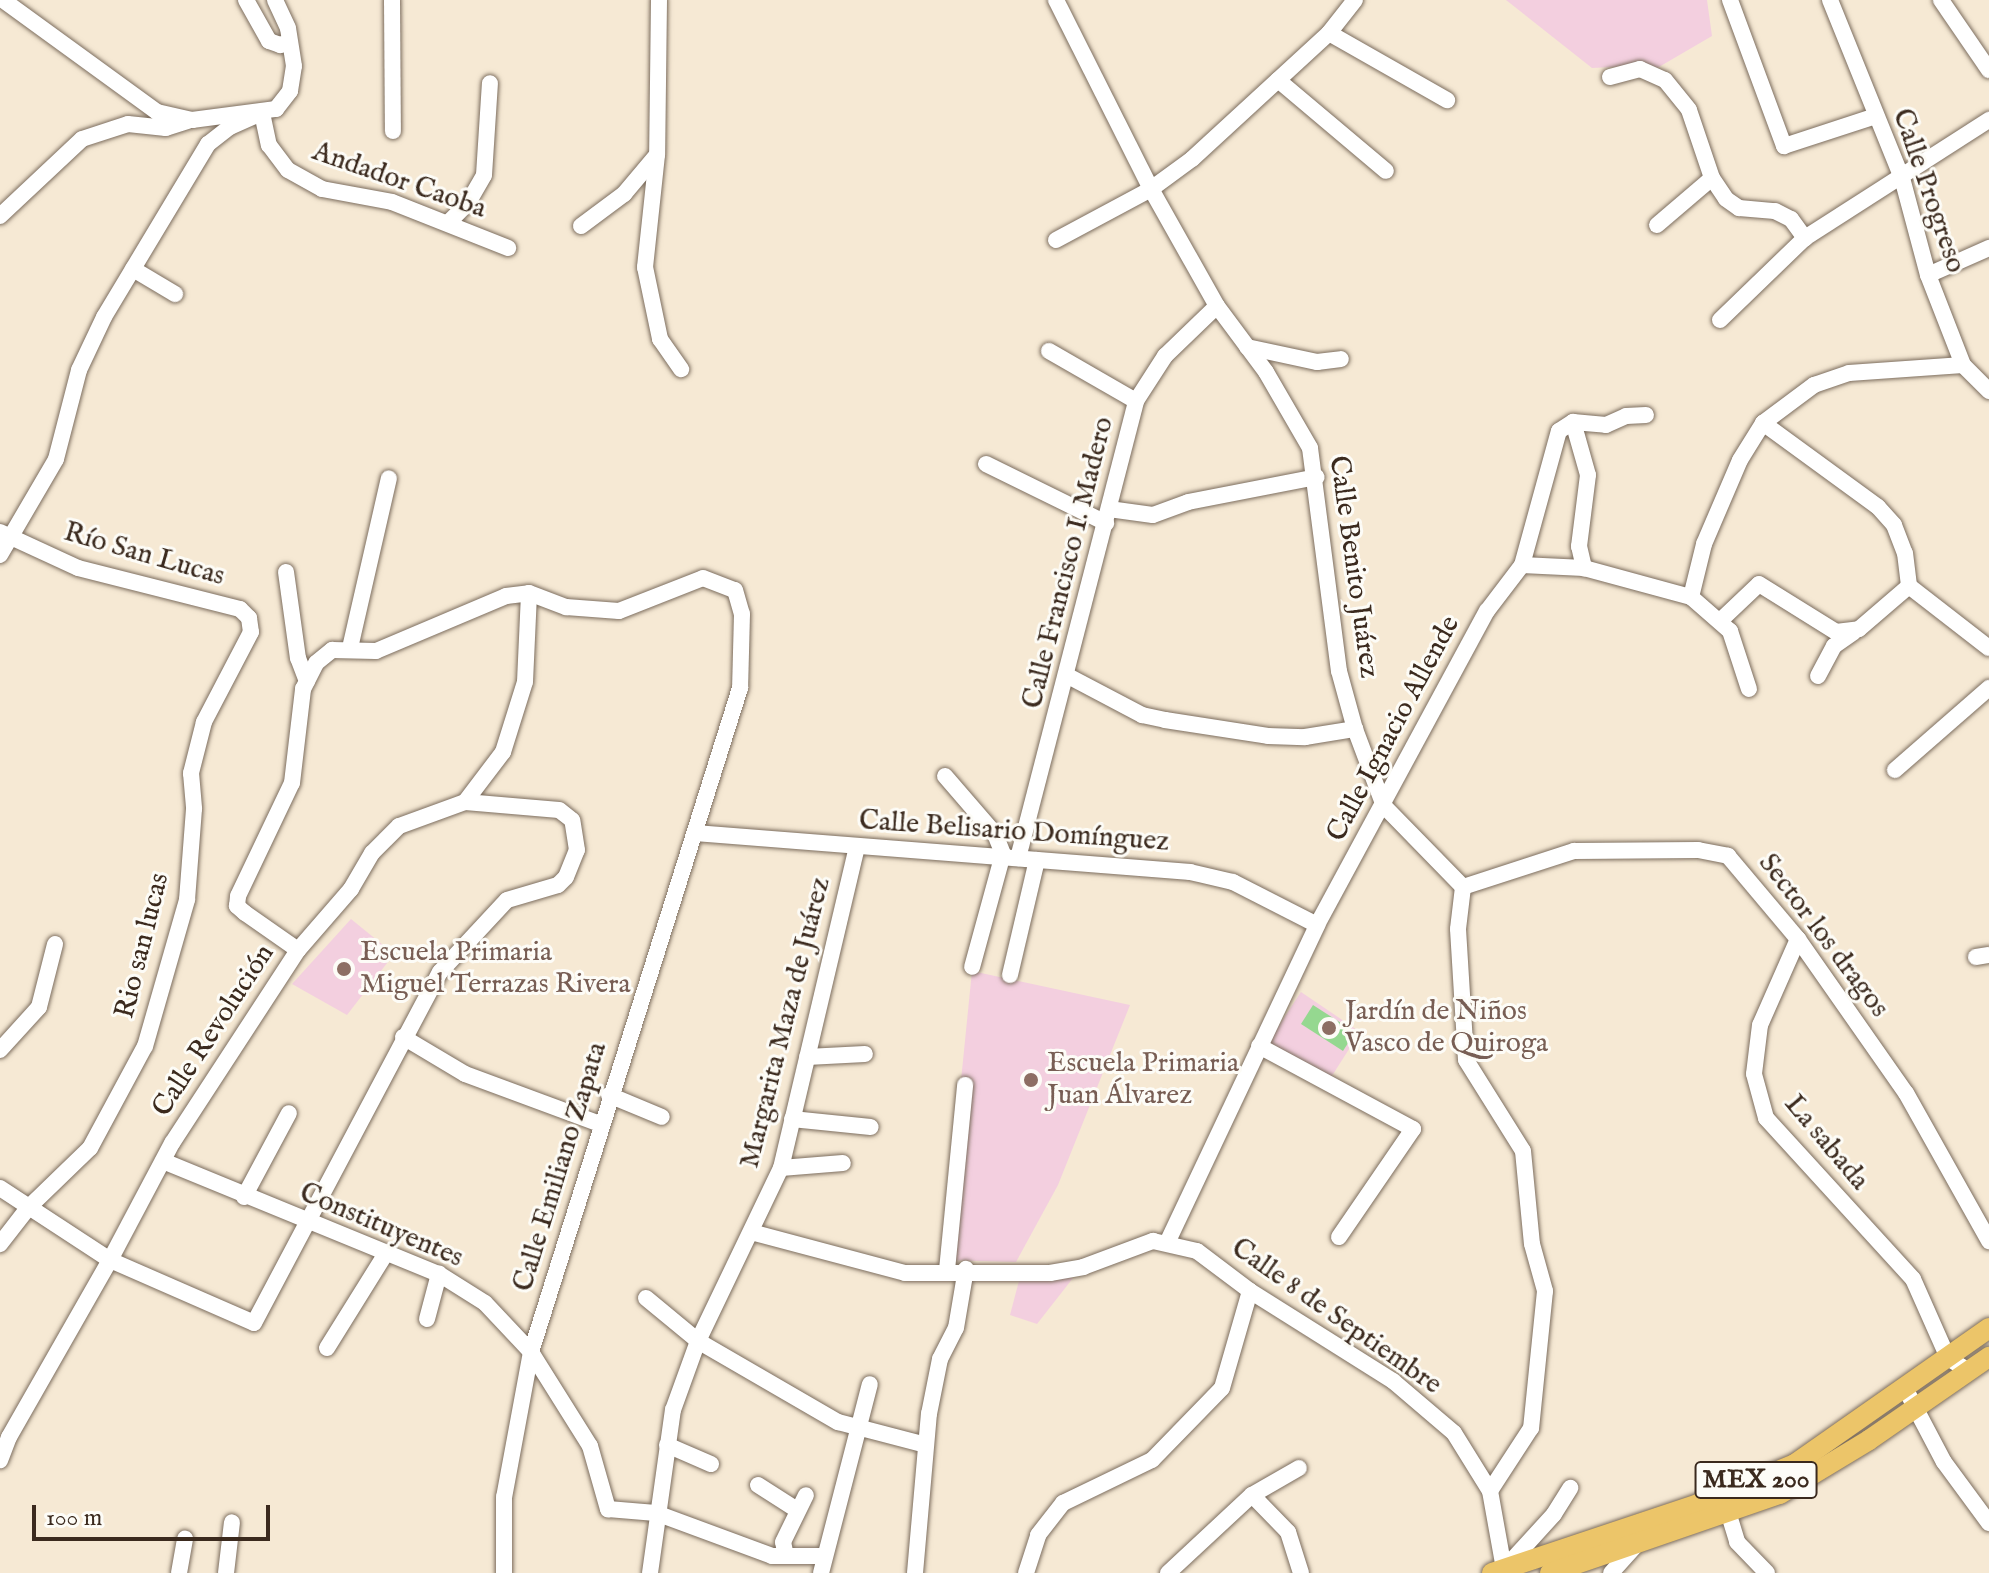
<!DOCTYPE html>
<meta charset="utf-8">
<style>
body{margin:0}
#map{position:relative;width:1989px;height:1573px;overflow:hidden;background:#f6e9d4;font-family:"IM FELL English",serif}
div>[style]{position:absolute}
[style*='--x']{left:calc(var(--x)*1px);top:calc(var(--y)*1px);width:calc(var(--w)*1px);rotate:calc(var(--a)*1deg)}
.built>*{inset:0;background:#f3cfdf}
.green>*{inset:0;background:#95d890}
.roads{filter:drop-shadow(0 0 2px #7c6d5e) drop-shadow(0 0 2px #7c6d5e)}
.minor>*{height:16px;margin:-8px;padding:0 8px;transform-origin:8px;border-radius:8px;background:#fff}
.major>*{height:20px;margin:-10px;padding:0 10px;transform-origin:10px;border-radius:10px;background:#ecc569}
.dots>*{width:22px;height:22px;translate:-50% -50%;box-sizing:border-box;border:4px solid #fdfcf7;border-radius:50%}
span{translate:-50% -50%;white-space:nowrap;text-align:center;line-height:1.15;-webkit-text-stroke:6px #fdfcf7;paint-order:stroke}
.shield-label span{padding:2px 6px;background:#fdfcf7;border:2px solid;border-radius:6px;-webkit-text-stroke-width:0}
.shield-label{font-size:26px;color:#3b2a1e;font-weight:700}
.street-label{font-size:28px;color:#3b2a1e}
.education-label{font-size:28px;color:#785e54}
.left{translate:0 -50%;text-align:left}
.scale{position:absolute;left:32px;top:1505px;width:238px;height:36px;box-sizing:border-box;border:4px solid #3b2a1e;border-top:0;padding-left:10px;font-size:24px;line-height:28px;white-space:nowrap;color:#3b2a1e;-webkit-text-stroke:6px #fdfcf7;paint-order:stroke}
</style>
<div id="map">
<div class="built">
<i style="clip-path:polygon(1506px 0,1707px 0,1712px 36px,1652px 71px,1633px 66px,1592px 68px)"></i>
<i style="clip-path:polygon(351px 919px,394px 954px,347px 1015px,292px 984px)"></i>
<i style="clip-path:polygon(972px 971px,1130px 1005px,1058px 1185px,1016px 1262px,943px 1260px)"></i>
<i style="clip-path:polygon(1301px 992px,1360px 1032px,1328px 1082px,1268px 1042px)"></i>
<i style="clip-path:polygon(1020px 1277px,1073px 1278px,1037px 1324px,1010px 1315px)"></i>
</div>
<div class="green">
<i style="clip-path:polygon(1313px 1005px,1355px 1032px,1343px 1051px,1301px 1024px)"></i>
</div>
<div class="roads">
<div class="minor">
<i style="--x:3;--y:0;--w:190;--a:36"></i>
<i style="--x:157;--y:112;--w:36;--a:13"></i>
<i style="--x:192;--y:120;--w:85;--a:-7.5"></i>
<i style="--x:276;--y:109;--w:23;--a:-52"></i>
<i style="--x:290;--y:91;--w:25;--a:-81"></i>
<i style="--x:294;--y:66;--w:38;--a:-99"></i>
<i style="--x:288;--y:28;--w:31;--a:-115"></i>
<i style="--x:246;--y:0;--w:47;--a:60.7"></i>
<i style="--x:269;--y:41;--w:12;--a:20"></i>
<i style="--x:280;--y:45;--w:10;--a:-17"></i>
<i style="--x:392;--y:0;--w:131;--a:89.6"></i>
<i style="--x:659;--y:0;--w:155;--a:90.7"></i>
<i style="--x:657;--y:155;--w:113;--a:96.1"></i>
<i style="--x:645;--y:267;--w:74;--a:78.2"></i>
<i style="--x:660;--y:339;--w:37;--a:55"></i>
<i style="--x:1056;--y:0;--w:212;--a:63.3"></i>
<i style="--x:1151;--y:189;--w:134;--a:60.6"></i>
<i style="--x:1217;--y:306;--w:82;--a:53.4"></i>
<i style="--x:1266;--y:372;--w:88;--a:59.9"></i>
<i style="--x:1310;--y:448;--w:225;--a:82.6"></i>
<i style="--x:1339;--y:671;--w:60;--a:74.6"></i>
<i style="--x:1355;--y:729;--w:82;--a:69.4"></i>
<i style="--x:1384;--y:806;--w:113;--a:45.7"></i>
<i style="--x:1463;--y:887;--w:42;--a:96.8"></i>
<i style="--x:1458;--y:929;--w:131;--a:86.5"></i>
<i style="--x:1466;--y:1060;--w:107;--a:57.9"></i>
<i style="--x:1523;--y:1151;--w:93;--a:84.5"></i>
<i style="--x:1532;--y:1244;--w:49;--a:74.5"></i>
<i style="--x:1545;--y:1291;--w:138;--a:95.8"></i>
<i style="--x:1531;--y:1428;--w:75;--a:123.1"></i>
<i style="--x:1490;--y:1491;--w:79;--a:79.8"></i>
<i style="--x:1730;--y:0;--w:156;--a:69.7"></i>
<i style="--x:1784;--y:146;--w:97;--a:-18.1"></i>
<i style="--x:1830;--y:0;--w:192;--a:68"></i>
<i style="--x:1902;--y:178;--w:100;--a:75"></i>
<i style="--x:1928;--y:275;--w:97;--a:68.7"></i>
<i style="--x:1963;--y:365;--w:37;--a:45"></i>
<i style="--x:1941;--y:0;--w:85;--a:55.6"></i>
<i style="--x:1329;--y:33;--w:136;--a:29.6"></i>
<i style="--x:1610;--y:77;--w:31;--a:-15"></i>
<i style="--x:1640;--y:69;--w:27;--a:24"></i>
<i style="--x:1665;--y:80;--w:38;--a:51"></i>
<i style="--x:1689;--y:110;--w:72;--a:71.3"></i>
<i style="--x:1712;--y:178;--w:25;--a:56"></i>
<i style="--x:1726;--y:199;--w:16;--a:35"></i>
<i style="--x:1739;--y:208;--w:36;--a:5"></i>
<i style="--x:1775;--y:211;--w:18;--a:27"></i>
<i style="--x:1791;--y:219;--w:24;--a:54"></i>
<i style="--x:1278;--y:80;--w:141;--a:40.1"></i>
<i style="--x:0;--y:216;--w:112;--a:-43.2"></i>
<i style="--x:82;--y:139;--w:48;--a:-18.1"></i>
<i style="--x:128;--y:124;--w:38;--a:6"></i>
<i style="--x:166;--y:128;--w:23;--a:-18"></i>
<i style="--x:449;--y:222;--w:27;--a:-45"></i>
<i style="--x:468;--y:203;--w:32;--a:-60"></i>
<i style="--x:484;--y:175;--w:92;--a:-86.3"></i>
<i style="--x:1657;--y:225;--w:72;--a:-40.5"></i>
<i style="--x:581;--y:226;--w:54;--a:-36.7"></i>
<i style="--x:624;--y:194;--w:50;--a:-49.9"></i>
<i style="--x:1056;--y:240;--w:108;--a:-28.2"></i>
<i style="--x:1151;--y:189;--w:51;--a:-36.2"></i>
<i style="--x:1192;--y:159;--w:186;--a:-42.6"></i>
<i style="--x:1329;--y:33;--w:42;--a:-51.8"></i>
<i style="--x:133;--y:269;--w:49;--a:30.8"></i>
<i style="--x:1928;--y:275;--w:67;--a:-23.9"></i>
<i style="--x:1720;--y:320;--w:118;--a:-44"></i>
<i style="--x:1805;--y:238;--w:219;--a:-32.7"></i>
<i style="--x:1247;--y:347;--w:72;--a:12.1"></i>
<i style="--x:1317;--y:362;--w:24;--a:-7"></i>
<i style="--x:1049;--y:351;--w:100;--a:29.9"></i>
<i style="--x:1573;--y:422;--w:55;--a:74.2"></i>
<i style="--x:1588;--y:475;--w:72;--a:97.2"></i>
<i style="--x:1579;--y:546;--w:23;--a:77"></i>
<i style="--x:1763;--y:423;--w:142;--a:36.1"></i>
<i style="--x:1878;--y:507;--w:24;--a:48"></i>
<i style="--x:1894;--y:525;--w:30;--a:69"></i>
<i style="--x:1905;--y:553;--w:33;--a:83"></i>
<i style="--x:1909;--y:586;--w:101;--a:37.8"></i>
<i style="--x:986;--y:464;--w:134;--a:26.2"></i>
<i style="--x:1109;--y:509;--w:44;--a:7.8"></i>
<i style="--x:1153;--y:515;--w:37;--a:-20"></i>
<i style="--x:1188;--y:502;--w:131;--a:-11"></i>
<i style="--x:0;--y:532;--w:86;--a:24.8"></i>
<i style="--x:78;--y:568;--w:167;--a:14.2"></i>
<i style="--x:240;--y:609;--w:13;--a:45"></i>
<i style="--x:249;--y:618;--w:14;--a:82"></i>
<i style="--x:251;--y:632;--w:102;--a:117.6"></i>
<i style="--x:204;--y:722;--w:53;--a:104.3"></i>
<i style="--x:191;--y:773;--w:36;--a:85"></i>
<i style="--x:194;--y:809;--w:91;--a:94.4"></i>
<i style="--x:187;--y:900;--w:152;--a:106"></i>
<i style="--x:145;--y:1046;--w:116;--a:118.3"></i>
<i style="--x:90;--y:1148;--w:86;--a:135.9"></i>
<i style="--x:28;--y:1208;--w:46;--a:127.9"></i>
<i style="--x:0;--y:555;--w:111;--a:-59.7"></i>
<i style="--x:56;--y:459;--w:92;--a:-75.5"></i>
<i style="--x:79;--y:370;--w:59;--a:-64.7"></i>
<i style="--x:104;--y:317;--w:202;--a:-59"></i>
<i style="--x:208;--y:144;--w:28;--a:-38"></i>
<i style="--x:230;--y:127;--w:35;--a:-24"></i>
<i style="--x:262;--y:113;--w:33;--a:78"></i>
<i style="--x:269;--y:145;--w:31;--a:53"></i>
<i style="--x:288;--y:170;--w:39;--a:29"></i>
<i style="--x:322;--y:189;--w:71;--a:10.5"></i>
<i style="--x:392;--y:202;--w:125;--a:21.6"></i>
<i style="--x:1522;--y:565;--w:62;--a:2.8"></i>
<i style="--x:1584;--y:568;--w:111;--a:15.2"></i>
<i style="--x:1691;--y:597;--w:52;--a:41.1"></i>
<i style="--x:1730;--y:631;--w:61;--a:71.9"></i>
<i style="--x:286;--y:572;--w:87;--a:82.1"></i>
<i style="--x:298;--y:658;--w:25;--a:69"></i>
<i style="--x:1691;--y:597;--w:55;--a:-76.2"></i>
<i style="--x:1704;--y:544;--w:91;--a:-66.8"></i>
<i style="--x:1740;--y:460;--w:44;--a:-58.1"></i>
<i style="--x:1763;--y:423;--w:64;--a:-36.7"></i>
<i style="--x:1814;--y:385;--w:37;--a:-19"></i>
<i style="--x:1849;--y:373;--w:114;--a:-4"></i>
<i style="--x:1721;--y:620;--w:52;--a:-43.5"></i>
<i style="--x:1759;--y:584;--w:91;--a:31.9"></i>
<i style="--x:1836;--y:632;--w:23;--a:-7"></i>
<i style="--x:1859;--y:629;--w:66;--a:-40.7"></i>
<i style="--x:350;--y:648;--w:174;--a:-77.1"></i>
<i style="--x:1068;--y:676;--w:84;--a:27.8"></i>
<i style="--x:1142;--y:715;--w:24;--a:12"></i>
<i style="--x:1165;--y:720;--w:104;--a:8.8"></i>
<i style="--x:1268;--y:736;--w:37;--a:2"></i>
<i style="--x:1305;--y:737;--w:51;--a:-9.1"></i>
<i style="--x:1818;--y:676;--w:34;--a:-62"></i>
<i style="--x:1834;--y:646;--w:24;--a:-35"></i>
<i style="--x:1895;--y:770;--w:125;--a:-41.1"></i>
<i style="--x:945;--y:776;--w:77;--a:49.2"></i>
<i style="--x:995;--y:834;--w:22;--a:68"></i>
<i style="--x:1003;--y:854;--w:117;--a:105.3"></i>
<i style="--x:465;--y:802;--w:63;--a:-52.8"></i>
<i style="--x:503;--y:752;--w:73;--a:-72.6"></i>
<i style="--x:525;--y:682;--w:89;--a:-87.4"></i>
<i style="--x:695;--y:833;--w:497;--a:4.5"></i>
<i style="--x:1190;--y:872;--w:44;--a:13.1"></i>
<i style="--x:1233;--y:882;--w:94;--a:27.1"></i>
<i style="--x:1018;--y:858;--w:472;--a:-75.5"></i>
<i style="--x:1136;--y:401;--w:54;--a:-57.2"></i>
<i style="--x:1165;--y:356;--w:72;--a:-43.9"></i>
<i style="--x:1463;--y:887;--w:117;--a:-18"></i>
<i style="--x:1574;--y:851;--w:124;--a:-0.5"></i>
<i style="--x:1698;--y:850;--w:31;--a:11"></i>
<i style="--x:1728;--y:856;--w:109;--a:49.9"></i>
<i style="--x:1798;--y:939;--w:188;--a:55"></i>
<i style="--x:1906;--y:1093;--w:170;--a:60.7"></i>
<i style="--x:1798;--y:939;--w:94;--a:113.8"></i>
<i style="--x:1760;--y:1025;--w:49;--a:97"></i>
<i style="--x:1754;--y:1074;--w:46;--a:74.7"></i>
<i style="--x:1766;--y:1118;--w:218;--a:47.6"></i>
<i style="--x:1913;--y:1279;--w:86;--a:66.1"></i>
<i style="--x:1948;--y:1358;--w:25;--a:32"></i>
<i style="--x:298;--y:950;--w:65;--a:-145.1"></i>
<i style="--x:245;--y:913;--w:11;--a:-139"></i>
<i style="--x:237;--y:906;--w:10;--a:-84"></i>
<i style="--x:238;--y:896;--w:125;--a:-64.5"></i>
<i style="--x:292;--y:783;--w:95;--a:-83.3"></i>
<i style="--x:303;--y:689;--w:29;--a:-63"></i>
<i style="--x:316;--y:663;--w:21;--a:-39"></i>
<i style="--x:332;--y:650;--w:44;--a:1.3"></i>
<i style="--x:376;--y:651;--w:141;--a:-22.9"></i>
<i style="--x:506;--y:596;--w:23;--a:-7"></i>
<i style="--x:529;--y:593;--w:40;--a:21"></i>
<i style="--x:566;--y:607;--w:53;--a:4.3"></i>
<i style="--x:619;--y:611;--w:90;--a:-21.4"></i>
<i style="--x:703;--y:578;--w:34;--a:21"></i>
<i style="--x:735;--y:590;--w:25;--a:74"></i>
<i style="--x:742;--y:614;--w:74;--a:91.5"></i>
<i style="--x:740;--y:688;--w:696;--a:107.47"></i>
<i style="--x:531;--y:1352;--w:147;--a:100.5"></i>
<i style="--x:504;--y:1497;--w:76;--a:90"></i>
<i style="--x:1976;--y:957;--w:13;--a:-9"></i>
<i style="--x:1010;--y:975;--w:118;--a:-76.8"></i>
<i style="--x:403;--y:1037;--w:72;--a:30.8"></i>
<i style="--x:465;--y:1074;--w:144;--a:20.3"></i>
<i style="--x:1259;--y:1046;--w:175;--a:28.3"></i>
<i style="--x:1413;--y:1129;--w:131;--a:124.4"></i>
<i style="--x:0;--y:1050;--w:58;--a:-47.8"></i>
<i style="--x:39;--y:1007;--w:65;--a:-75.7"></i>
<i style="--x:807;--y:1057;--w:58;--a:-3"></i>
<i style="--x:609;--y:1095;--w:57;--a:22.5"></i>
<i style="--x:792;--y:1119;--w:79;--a:5.8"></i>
<i style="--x:163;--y:1161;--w:298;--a:22.3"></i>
<i style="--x:439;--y:1274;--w:54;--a:32.2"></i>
<i style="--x:485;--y:1303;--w:67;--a:46.8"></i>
<i style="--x:531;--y:1352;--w:111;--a:57.9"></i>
<i style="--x:590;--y:1446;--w:66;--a:74.1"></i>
<i style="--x:608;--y:1509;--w:48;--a:4.8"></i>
<i style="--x:656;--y:1513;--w:124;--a:20.3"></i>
<i style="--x:772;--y:1556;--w:50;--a:0"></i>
<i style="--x:781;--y:1168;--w:62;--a:-4.6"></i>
<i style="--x:0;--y:1188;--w:131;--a:33.2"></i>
<i style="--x:110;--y:1260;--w:157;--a:23.6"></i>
<i style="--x:254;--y:1323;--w:397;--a:-62.1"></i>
<i style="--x:440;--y:972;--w:98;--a:-47.1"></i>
<i style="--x:507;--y:900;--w:53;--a:-16.4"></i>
<i style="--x:558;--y:885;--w:11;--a:-45"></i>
<i style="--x:566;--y:877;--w:29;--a:-68"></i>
<i style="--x:577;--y:850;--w:30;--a:-99"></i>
<i style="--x:572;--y:820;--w:16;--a:-142"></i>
<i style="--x:559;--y:810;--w:94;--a:-175.1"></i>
<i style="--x:465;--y:802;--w:70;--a:160"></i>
<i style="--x:399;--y:826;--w:38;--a:135"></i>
<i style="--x:372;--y:853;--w:42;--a:120.3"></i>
<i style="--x:351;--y:889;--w:81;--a:131"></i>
<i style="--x:298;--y:950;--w:230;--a:123.1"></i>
<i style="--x:172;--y:1143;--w:132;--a:117.9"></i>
<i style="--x:110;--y:1260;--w:204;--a:119.7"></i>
<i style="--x:9;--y:1437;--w:25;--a:111"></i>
<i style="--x:244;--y:1197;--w:95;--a:-61.8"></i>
<i style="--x:751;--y:1232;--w:159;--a:14.9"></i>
<i style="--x:905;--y:1273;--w:145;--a:0"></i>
<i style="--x:1050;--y:1273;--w:34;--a:-10"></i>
<i style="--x:1083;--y:1267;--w:75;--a:-20.4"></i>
<i style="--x:1153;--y:1241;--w:45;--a:12.8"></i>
<i style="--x:1197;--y:1251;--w:66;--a:37"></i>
<i style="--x:1250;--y:1291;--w:169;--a:32.2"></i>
<i style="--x:1393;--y:1381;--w:80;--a:40.4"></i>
<i style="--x:1454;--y:1433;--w:68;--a:58.2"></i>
<i style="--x:1167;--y:1243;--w:352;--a:-64.7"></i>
<i style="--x:1317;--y:925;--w:357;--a:-61.6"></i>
<i style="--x:1487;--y:611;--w:58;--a:-52.7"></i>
<i style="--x:1522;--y:565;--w:139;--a:-74.6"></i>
<i style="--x:1559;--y:431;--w:17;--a:-33"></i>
<i style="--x:1573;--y:422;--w:33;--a:5"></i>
<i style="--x:1606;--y:425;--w:22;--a:-24"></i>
<i style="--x:1626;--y:416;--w:20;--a:-3"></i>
<i style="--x:947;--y:1270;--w:186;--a:-84.4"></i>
<i style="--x:646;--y:1298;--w:67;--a:39.6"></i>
<i style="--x:698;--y:1341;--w:162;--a:30.1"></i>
<i style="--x:838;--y:1422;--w:91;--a:14.6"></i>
<i style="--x:427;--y:1319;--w:47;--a:-75.1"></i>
<i style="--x:327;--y:1348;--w:110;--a:-58.1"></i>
<i style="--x:1906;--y:1390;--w:81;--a:62.2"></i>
<i style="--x:1944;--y:1462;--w:76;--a:53.6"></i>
<i style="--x:667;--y:1445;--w:48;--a:23.4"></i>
<i style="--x:758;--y:1485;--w:46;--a:32.7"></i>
<i style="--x:1252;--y:1495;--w:52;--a:45.8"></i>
<i style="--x:1288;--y:1532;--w:43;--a:72.4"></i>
<i style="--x:1729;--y:1515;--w:28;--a:73"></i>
<i style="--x:1737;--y:1542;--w:43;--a:45.9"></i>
<i style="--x:786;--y:1556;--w:14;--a:-102"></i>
<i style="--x:783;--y:1542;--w:52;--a:-63.9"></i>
<i style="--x:1504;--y:1569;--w:74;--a:-47.7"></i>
<i style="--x:1554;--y:1514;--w:31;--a:-58"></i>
<i style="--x:179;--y:1573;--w:35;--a:-80"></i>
<i style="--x:226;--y:1573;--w:51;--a:-83.3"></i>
<i style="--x:650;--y:1573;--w:165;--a:-82"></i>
<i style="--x:673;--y:1410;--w:73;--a:-70.1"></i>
<i style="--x:698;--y:1341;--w:192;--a:-64.4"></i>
<i style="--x:781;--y:1168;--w:330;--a:-76.7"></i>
<i style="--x:821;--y:1573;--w:195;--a:-75.5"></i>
<i style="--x:915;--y:1573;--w:160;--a:-85"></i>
<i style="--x:929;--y:1414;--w:56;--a:-78.7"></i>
<i style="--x:940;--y:1359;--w:35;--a:-63"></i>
<i style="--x:956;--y:1328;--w:60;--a:-80.4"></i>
<i style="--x:1026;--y:1573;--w:40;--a:-72"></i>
<i style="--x:1038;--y:1535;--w:41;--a:-52"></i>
<i style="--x:1063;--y:1503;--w:99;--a:-25.8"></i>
<i style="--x:1152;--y:1460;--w:100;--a:-45.8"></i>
<i style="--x:1222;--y:1388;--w:101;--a:-73.9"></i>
<i style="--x:1168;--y:1573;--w:115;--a:-42.9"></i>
<i style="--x:1252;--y:1495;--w:54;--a:-29.9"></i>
<i style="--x:1611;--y:1573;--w:39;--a:-48"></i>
</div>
<div class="major">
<i style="--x:1492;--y:1573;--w:217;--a:-18.5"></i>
<i style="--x:1698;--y:1504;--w:105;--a:-22.4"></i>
<i style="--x:1795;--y:1464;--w:237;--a:-35"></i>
<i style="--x:1550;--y:1573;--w:243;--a:-19"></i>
<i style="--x:1780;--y:1494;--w:104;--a:-31.2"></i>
<i style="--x:1869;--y:1440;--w:146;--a:-34.7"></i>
</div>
</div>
<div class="dots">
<i style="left:344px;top:969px;background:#8d6e63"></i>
<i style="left:1329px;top:1028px;background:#8d6e63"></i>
<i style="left:1031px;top:1080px;background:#8d6e63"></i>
</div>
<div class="shield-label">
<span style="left:1756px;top:1480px">MEX 200</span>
</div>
<div class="street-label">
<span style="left:399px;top:181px;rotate:19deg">Andador Caoba</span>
<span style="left:1928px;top:191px;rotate:71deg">Calle Progreso</span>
<span style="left:144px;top:555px;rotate:16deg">Río San Lucas</span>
<span style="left:1069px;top:563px;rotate:-76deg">Calle Francisco I. Madero</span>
<span style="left:1353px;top:567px;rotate:82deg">Calle Benito Juárez</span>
<span style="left:1394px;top:729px;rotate:-62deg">Calle Ignacio Allende</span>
<span style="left:1014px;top:832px;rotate:4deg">Calle Belisario Domínguez</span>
<span style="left:1823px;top:936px;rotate:53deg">Sector los dragos</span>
<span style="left:143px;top:946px;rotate:-76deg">Rio san lucas</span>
<span style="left:786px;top:1023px;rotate:-76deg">Margarita Maza de Juárez</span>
<span style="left:214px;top:1031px;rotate:-57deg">Calle Revolución</span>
<span style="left:1826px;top:1143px;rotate:50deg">La sabada</span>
<span style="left:561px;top:1167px;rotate:-73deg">Calle Emiliano Zapata</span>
<span style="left:381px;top:1226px;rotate:23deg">Constituyentes</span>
<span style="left:1336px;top:1317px;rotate:35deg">Calle 8 de Septiembre</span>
</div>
<div class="education-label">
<span class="left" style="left:360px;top:969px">Escuela Primaria<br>Miguel Terrazas Rivera</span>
<span class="left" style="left:1345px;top:1028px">Jardín de Niños<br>Vasco de Quiroga</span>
<span class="left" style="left:1047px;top:1080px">Escuela Primaria<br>Juan Álvarez</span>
</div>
<div class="scale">100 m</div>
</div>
